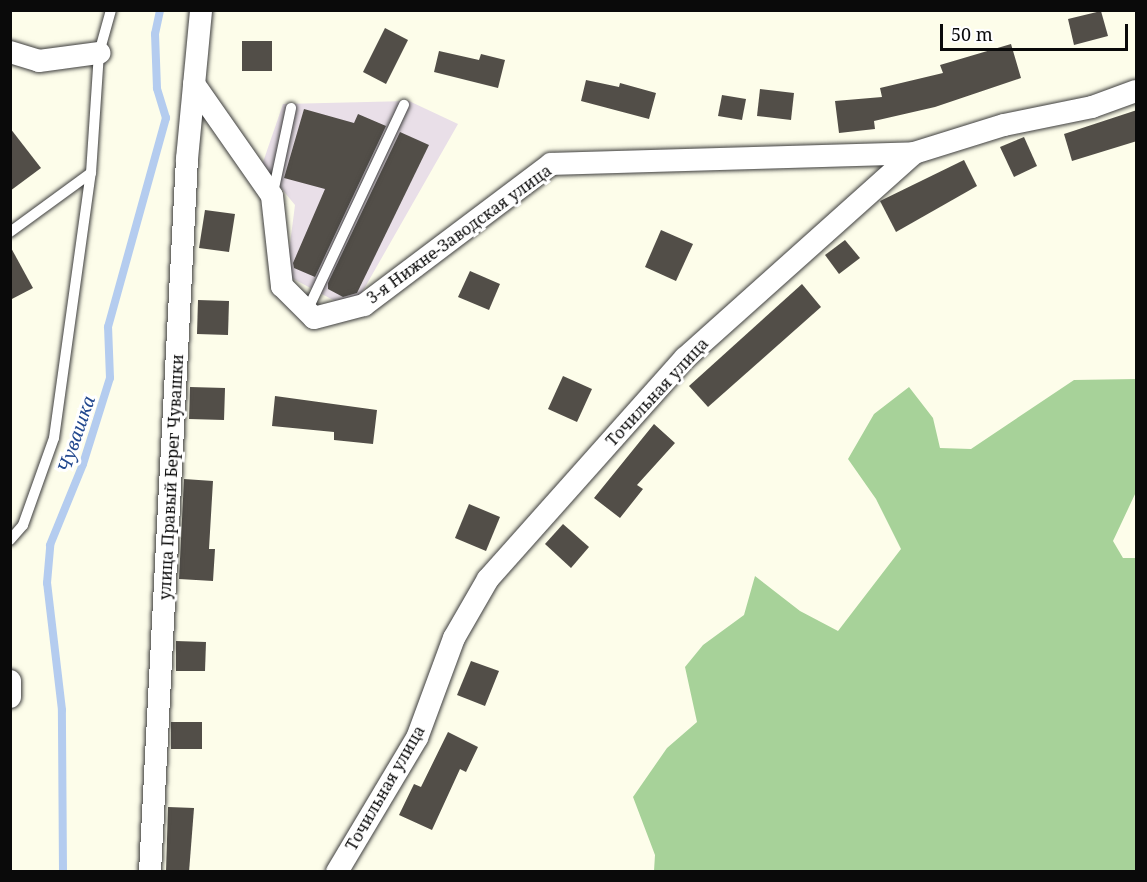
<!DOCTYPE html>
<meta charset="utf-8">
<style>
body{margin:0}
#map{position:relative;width:1147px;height:882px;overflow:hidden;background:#fdfdea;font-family:"Noto Serif",serif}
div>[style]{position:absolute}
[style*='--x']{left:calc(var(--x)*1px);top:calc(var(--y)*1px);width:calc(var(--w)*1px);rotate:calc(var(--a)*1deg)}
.industrial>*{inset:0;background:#e9dfe8}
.forest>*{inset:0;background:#a7d299}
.stream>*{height:8px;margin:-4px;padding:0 4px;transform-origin:4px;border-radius:4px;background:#b4ccef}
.building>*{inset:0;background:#524e48}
.roads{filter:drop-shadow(0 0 2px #3d3d3d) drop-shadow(0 0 2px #3d3d3d)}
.service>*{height:10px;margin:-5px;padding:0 5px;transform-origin:5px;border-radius:5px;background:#fff}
.minor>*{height:22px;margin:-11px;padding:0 11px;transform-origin:11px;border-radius:11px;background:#fff}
span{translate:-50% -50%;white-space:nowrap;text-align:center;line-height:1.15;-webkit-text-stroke:6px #fff;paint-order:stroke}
.street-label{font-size:16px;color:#0a0a0a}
.water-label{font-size:18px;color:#22488e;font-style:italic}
.frame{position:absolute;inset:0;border:12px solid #0a0a0a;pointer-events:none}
.scale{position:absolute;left:940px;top:24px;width:188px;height:27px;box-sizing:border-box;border:3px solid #0a0a0a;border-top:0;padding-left:8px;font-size:18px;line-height:21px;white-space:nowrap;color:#0a0a0a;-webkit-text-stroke:4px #fff;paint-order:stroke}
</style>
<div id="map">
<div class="industrial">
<i style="clip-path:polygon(409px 101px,458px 124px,352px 310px,286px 275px,295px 205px,262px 165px,283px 104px)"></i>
</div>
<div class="forest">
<i style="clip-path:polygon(1136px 379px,1136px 492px,1113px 541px,1123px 558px,1136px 558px,1136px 871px,654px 871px,655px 855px,633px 797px,667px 748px,697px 722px,685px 667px,703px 645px,744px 615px,755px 576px,800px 611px,838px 631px,901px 549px,876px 499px,848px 459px,874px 414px,909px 387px,933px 418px,940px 448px,971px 449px,1074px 380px)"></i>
</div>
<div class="stream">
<i style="--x:63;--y:872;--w:162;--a:-90.4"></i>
<i style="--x:62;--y:710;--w:128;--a:-96.7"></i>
<i style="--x:47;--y:583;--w:38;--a:-85"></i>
<i style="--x:50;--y:545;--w:87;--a:-67.8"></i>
<i style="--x:83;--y:464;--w:90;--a:-72.6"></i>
<i style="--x:110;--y:378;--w:51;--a:-92.2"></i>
<i style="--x:108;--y:327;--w:217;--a:-74.5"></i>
<i style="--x:166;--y:118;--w:31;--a:-107"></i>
<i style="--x:157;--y:88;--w:54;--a:-92.1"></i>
<i style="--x:155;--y:34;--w:25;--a:-78"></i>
</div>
<div class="building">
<i style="clip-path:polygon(1101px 11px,1108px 36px,1074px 45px,1068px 19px)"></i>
<i style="clip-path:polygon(385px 28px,408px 40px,386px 84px,363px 72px)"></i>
<i style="clip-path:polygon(242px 41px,272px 41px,272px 71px,242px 71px)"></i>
<i style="clip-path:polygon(1011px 44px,1021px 78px,935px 107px,874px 121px,875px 129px,839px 133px,835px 101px,882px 97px,880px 88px,943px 73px,940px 65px)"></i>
<i style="clip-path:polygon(439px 51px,479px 60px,481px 54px,505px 60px,498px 88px,434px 72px)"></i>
<i style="clip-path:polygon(586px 80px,619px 87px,620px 83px,656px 93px,649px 119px,581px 101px)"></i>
<i style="clip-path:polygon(760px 89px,794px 93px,791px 120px,757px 116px)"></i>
<i style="clip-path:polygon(722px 95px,746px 99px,742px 120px,718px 116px)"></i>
<i style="clip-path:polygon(304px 109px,354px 123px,358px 114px,386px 126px,315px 277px,294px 268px,293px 263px,325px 189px,284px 178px)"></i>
<i style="clip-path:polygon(1137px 110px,1137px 141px,1072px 161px,1064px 134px)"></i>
<i style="clip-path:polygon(10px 128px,41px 168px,10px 191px)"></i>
<i style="clip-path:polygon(400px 132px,429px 145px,357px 293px,343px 297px,328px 289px,328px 283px)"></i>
<i style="clip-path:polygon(1024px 137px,1037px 166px,1014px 177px,1000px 147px)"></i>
<i style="clip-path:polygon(964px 160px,977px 186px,896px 232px,880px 201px)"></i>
<i style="clip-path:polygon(205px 210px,235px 214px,229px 252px,199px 248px)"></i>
<i style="clip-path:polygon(661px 230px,693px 244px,676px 281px,645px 267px)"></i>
<i style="clip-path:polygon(845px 240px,860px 258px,839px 274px,825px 255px)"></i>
<i style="clip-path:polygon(10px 246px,33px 288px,10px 300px)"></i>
<i style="clip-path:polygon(470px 271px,500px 284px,489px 310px,458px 297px)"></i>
<i style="clip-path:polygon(802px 284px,821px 307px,708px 407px,689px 386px)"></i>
<i style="clip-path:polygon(198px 300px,229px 301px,228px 335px,197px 334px)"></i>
<i style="clip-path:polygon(563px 376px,592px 389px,577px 422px,548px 409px)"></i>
<i style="clip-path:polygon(190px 387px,225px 388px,224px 420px,189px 419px)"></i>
<i style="clip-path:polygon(275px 396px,377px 410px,373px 444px,334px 440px,334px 432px,272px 426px)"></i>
<i style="clip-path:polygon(654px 424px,675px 443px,637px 485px,643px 489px,620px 518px,594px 498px)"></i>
<i style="clip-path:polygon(184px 479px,213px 481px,209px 549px,215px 549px,213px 581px,179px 579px)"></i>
<i style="clip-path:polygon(469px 504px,500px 517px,486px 551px,455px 538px)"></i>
<i style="clip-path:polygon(563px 524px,589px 547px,571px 568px,545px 544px)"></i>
<i style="clip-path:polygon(176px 641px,206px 642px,205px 671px,176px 671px)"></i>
<i style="clip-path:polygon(471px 661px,499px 671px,485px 706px,457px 695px)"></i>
<i style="clip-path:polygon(171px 722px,202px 722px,202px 749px,171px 749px)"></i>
<i style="clip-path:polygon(448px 732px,478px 747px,466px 772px,460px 769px,432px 830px,399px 815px,414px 784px,421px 787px)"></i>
<i style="clip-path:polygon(168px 807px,194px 808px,189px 872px,166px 872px)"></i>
</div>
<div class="roads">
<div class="service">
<i style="--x:273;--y:193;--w:87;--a:-78"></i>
<i style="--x:10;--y:232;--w:100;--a:-36.1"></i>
<i style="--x:307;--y:311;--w:228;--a:-64.8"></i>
<i style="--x:10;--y:540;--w:20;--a:-49"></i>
<i style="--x:23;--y:525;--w:92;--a:-70.4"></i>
<i style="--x:54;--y:438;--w:268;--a:-82.1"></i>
<i style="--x:91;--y:173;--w:120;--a:-86.2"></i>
<i style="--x:99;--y:53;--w:45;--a:-74.4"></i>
</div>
<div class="minor">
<i style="--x:10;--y:52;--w:30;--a:17"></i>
<i style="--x:39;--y:61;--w:61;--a:-7.6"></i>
<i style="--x:194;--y:84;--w:136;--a:55.1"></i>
<i style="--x:272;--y:196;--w:91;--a:83.7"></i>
<i style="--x:282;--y:286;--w:45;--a:45"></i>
<i style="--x:314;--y:318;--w:52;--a:-14.6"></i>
<i style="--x:364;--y:305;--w:234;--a:-37"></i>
<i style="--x:551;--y:164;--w:363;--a:-1.7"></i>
<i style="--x:10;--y:681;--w:16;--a:90"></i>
<i style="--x:150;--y:872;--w:714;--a:-87.03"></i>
<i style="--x:187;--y:159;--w:150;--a:-84.6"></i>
<i style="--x:337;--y:872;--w:156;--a:-59.2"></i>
<i style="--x:417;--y:738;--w:107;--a:-69.7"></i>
<i style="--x:454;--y:638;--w:68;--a:-60"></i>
<i style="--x:488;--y:579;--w:296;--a:-48.3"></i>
<i style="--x:685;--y:358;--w:307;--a:-41.8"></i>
<i style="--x:914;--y:153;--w:94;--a:-17.3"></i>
<i style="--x:1004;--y:125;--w:90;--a:-11.6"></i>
<i style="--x:1092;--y:107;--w:47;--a:-20"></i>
</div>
</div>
<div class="street-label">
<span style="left:459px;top:234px;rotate:-36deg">3-я Нижне-Заводская улица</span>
<span style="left:657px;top:392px;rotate:-47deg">Точильная улица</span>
<span style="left:171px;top:477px;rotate:-87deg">улица Правый Берег Чувашки</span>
<span style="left:385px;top:788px;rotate:-60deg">Точильная улица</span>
</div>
<div class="water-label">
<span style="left:76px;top:434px;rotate:-71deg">Чувашка</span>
</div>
<div class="frame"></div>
<div class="scale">50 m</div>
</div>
